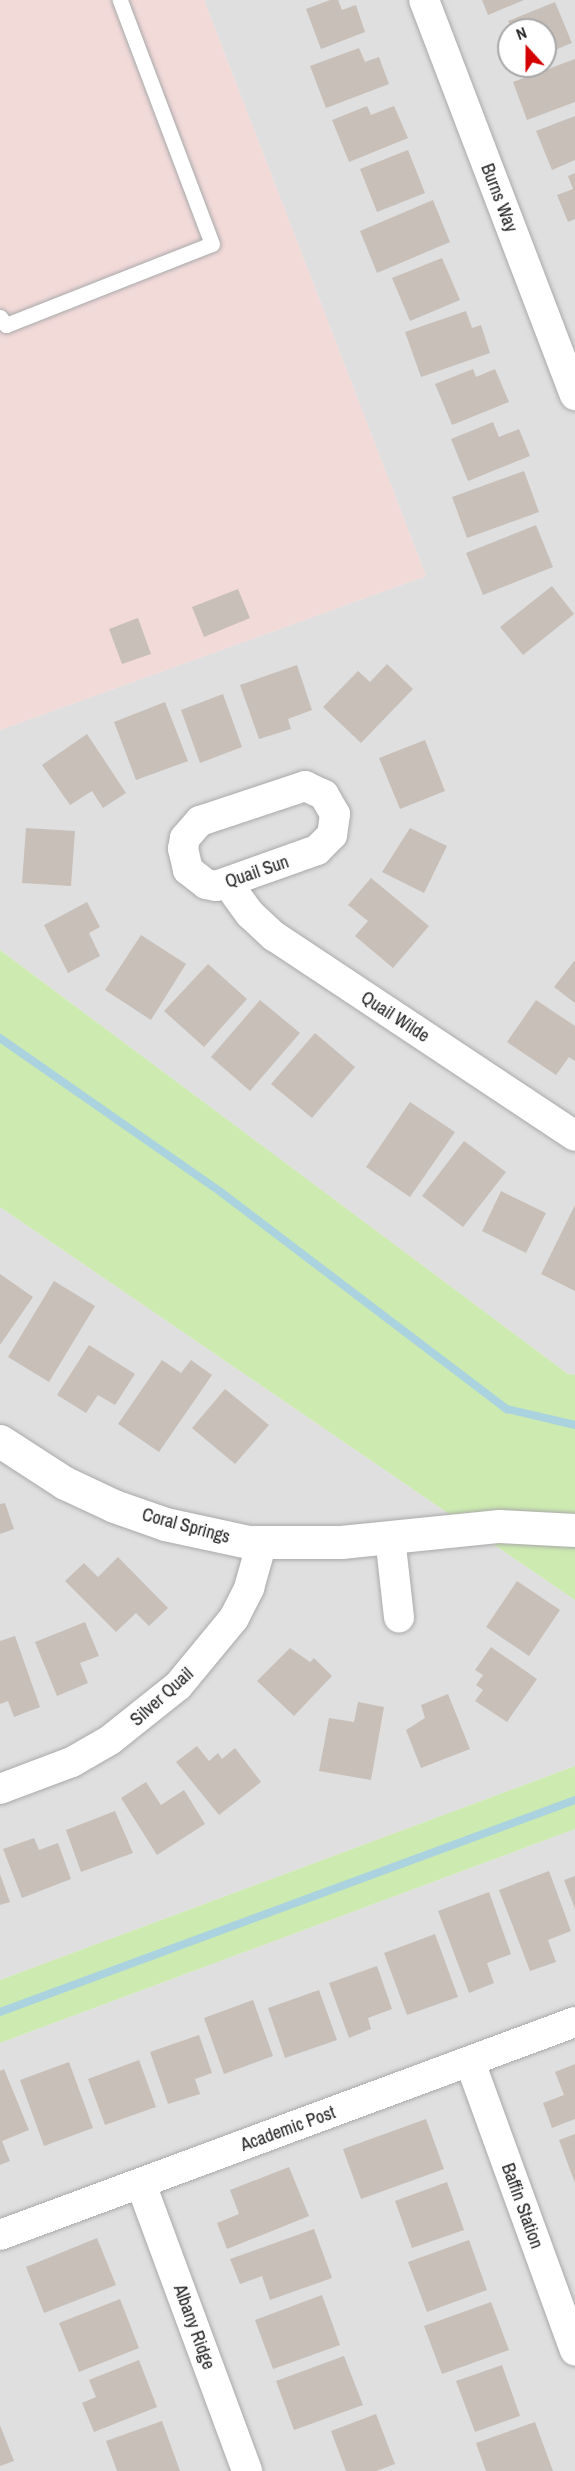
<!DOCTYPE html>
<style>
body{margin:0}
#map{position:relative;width:575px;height:2471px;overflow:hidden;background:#f2efe9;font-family:"Archivo Narrow",sans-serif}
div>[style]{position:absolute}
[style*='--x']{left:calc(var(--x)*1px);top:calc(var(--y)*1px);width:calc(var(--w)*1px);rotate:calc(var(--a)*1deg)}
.residential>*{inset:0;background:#e0dfdf}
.commercial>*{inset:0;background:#f2dad9}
.grass>*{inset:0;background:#cdebb0}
.stream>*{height:8px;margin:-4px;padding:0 4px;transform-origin:4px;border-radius:4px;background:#aad3df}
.building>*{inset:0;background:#c7bfb8}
.roads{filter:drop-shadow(0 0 2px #a9a9a9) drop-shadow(0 0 2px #a9a9a9)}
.service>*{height:15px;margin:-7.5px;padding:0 7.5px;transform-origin:7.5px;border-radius:7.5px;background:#fff}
.minor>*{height:30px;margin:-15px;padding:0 15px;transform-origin:15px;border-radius:15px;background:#fff}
.tertiary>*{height:33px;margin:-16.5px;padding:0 16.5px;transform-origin:16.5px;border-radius:16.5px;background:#fff}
span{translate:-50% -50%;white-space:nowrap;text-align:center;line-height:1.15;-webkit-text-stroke:5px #fff;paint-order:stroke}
.street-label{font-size:18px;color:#222}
.north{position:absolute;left:497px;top:18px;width:60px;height:60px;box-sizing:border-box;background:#fff;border:2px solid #a7a7a7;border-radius:50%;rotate:339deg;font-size:16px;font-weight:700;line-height:24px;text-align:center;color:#222}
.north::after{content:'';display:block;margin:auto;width:21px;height:27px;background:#d40000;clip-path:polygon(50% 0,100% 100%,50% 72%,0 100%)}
</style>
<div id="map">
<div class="residential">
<i style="clip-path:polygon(evenodd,204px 0,575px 0,575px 1375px,568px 1374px,0 950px,0 730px,426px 576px,204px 0,509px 30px,545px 30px,545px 66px,509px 66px,509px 30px)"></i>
<i style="clip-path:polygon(0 1207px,575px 1600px,575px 1766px,0 1980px)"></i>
<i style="clip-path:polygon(575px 1829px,575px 2471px,0 2471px,0 2043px)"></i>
</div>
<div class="commercial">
<i style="clip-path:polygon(0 0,204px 0,426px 576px,0 730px)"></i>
</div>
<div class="grass">
<i style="clip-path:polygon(0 950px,568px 1374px,575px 1375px,575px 1600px,0 1207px)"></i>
<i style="clip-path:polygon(575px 1766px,575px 1829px,0 2043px,0 1980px)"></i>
</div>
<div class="stream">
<i style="--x:0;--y:1038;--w:271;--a:34.9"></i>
<i style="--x:222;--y:1193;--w:358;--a:37.2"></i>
<i style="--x:507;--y:1409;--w:70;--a:13.2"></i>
<i style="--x:0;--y:2012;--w:613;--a:-20.24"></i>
</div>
<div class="building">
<i style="clip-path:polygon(330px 0,338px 0,342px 10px,356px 5px,365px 32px,321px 49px,306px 9px)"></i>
<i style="clip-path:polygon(482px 0,524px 0,488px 15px)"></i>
<i style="clip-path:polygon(555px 2px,572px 43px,545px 54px,545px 30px,512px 30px,508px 21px)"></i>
<i style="clip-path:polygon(509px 41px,509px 66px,516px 66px,509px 69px,499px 45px)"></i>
<i style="clip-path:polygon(359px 48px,365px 62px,379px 57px,389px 84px,326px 108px,310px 66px)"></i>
<i style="clip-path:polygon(575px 59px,575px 102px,527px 120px,513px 82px)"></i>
<i style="clip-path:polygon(367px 106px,371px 115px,394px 106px,408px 138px,349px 162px,332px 120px)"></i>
<i style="clip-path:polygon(575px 116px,575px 160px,552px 170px,536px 131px)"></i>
<i style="clip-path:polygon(408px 150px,425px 193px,377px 212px,360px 169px)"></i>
<i style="clip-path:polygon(575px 173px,575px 219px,568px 222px,557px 195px,573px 189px,568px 176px)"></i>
<i style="clip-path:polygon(433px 200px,450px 242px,377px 273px,360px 231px)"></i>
<i style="clip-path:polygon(442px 258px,460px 300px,410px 321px,392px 278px)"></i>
<i style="clip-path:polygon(466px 311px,472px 328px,481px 325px,490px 353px,421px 377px,405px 332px)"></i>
<i style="clip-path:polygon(473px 369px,476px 377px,495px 369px,509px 402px,452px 425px,435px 384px)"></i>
<i style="clip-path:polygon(493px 422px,499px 437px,519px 429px,530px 456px,468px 481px,451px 439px)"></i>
<i style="clip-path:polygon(524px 471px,539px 512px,467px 538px,452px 497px)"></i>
<i style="clip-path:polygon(536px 525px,553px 567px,483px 595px,466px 553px)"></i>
<i style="clip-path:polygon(552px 586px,574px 614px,523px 655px,500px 627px)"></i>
<i style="clip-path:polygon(238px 589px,250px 618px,204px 637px,192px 607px)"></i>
<i style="clip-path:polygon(138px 618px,151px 654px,122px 664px,109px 629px)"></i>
<i style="clip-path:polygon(387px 664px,413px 689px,361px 743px,323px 707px,358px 671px,370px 682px)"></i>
<i style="clip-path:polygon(297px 665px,312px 710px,288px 719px,291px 729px,259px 739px,240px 685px)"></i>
<i style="clip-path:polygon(223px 694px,242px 747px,200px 763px,181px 710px)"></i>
<i style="clip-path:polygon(165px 702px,188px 761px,136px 780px,114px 722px)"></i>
<i style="clip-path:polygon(87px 734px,126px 793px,103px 808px,92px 791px,70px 805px,42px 765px)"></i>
<i style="clip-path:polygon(425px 740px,445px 791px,400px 809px,379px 758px)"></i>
<i style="clip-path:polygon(26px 828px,75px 831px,71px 886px,22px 883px)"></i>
<i style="clip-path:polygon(410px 828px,447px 846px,424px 893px,382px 872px)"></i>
<i style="clip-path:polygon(371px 878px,429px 926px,393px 968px,355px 936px,368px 921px,348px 905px)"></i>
<i style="clip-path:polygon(87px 902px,100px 927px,89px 933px,100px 956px,68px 973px,44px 925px)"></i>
<i style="clip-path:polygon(141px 935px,186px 964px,151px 1020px,105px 990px)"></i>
<i style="clip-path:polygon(575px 960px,575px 1003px,554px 987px)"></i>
<i style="clip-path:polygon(208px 964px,247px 999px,204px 1047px,164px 1011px)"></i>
<i style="clip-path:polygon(260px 1000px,300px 1033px,250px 1091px,211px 1057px)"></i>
<i style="clip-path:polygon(536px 1000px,575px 1026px,575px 1061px,569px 1057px,556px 1075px,507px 1042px)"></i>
<i style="clip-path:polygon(315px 1033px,355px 1067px,312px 1118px,271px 1084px)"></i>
<i style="clip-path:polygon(410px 1102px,455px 1132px,410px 1197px,366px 1167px)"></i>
<i style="clip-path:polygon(464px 1141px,506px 1172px,463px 1227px,422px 1196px)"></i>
<i style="clip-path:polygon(501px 1191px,546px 1213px,526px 1253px,482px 1231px)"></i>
<i style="clip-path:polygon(575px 1205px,575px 1291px,541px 1274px)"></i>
<i style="clip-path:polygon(0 1274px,33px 1297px,0 1345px)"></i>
<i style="clip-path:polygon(54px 1281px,95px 1306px,49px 1382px,8px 1357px)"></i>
<i style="clip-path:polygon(89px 1345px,135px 1374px,115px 1405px,98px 1395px,86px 1413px,57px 1395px)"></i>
<i style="clip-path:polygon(162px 1360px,181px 1373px,191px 1360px,212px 1375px,159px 1452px,118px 1424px)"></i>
<i style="clip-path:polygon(225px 1389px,269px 1425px,235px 1464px,192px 1428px)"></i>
<i style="clip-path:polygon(5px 1503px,14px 1529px,0 1534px,0 1504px)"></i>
<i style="clip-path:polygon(118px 1557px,168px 1608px,149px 1626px,136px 1613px,116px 1632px,65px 1581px,84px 1563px,98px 1577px)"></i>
<i style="clip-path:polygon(517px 1581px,560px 1610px,529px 1656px,486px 1627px)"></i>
<i style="clip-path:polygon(85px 1622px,99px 1656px,80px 1663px,88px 1683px,57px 1696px,35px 1642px)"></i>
<i style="clip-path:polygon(15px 1636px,40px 1707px,14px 1717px,8px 1701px,0 1704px,0 1641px)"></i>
<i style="clip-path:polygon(491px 1647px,537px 1679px,507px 1722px,475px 1701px,483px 1690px,476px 1685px,483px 1675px,475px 1670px)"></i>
<i style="clip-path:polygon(290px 1648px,310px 1662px,314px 1658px,332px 1676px,294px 1716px,257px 1681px)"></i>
<i style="clip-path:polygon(448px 1694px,470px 1749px,421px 1768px,406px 1730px,425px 1718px,421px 1705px)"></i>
<i style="clip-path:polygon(358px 1702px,384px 1707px,371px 1780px,319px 1771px,329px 1718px,354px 1722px)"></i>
<i style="clip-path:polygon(197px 1746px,209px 1761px,218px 1753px,222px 1759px,235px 1748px,261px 1782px,219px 1815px,176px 1762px)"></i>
<i style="clip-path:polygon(146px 1782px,161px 1805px,184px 1790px,205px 1824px,157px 1855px,121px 1798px)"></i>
<i style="clip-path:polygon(115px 1811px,133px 1853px,81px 1872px,66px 1830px)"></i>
<i style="clip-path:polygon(34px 1838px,39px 1850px,58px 1843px,71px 1879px,22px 1898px,3px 1849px)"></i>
<i style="clip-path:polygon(549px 1871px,571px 1931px,548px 1940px,556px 1962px,530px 1971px,499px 1890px)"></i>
<i style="clip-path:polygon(0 1874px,10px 1902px,0 1905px)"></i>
<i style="clip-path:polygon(575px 1876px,575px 1909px,564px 1880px)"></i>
<i style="clip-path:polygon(489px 1892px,511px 1954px,487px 1963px,494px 1983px,469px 1993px,438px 1911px)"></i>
<i style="clip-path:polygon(435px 1934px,458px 1997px,407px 2015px,384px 1953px)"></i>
<i style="clip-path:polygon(377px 1966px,392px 2009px,368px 2018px,371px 2029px,349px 2038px,329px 1983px)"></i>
<i style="clip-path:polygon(319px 1990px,337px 2040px,285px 2058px,268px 2008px)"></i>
<i style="clip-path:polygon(253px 2000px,273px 2056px,224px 2074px,204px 2018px)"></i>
<i style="clip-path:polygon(199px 2035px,212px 2073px,195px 2079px,200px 2094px,168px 2104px,150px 2052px)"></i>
<i style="clip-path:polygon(139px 2060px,156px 2107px,105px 2125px,88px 2079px)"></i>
<i style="clip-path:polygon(69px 2062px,93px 2128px,44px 2146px,20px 2080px)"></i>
<i style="clip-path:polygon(575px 2064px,575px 2119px,552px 2128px,543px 2103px,564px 2095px,555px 2072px)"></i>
<i style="clip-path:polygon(4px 2069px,29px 2130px,2px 2141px,10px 2161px,0 2165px,0 2071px)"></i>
<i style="clip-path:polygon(426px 2119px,444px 2169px,361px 2199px,343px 2149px)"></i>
<i style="clip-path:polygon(575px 2134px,575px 2183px,559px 2140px)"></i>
<i style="clip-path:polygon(289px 2167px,309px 2216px,227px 2249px,217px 2223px,239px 2214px,230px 2190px)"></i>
<i style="clip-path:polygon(447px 2182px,464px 2230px,412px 2248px,395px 2201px)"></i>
<i style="clip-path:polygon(314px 2229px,332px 2278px,270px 2300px,262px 2276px,240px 2284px,230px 2259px)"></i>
<i style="clip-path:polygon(97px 2238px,116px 2285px,44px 2313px,26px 2267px)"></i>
<i style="clip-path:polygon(469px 2240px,487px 2290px,427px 2312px,408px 2262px)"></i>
<i style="clip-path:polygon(322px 2295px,340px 2345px,273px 2369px,255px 2320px)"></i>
<i style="clip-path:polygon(120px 2299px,139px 2348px,79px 2372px,59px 2323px)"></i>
<i style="clip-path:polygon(491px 2302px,509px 2350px,442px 2374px,424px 2326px)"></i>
<i style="clip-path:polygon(344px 2356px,363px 2405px,294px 2430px,276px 2381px)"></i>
<i style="clip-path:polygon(139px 2360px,157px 2407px,94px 2432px,82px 2403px,96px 2397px,89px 2380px)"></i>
<i style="clip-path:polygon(502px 2365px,520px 2416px,475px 2432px,456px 2381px)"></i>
<i style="clip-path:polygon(376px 2414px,395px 2464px,376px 2471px,346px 2471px,331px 2431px)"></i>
<i style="clip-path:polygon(162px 2421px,180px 2471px,117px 2471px,106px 2441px)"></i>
<i style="clip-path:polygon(535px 2422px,553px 2471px,486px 2471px,476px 2443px)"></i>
<i style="clip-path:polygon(0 2425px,14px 2461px,0 2466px)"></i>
</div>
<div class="roads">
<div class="service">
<i style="--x:0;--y:317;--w:10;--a:53"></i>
<i style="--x:6;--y:325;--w:221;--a:-21.5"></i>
<i style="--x:212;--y:244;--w:261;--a:-110.7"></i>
</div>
<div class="minor">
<i style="--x:424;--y:0;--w:423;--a:69.1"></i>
<i style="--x:305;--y:786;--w:21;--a:25"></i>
<i style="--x:324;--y:795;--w:22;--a:60"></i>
<i style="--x:335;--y:814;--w:21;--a:98"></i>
<i style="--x:332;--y:835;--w:21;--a:135"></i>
<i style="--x:317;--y:850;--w:107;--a:160.4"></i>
<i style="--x:216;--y:886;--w:10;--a:-169"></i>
<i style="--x:206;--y:884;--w:23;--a:-142"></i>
<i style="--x:188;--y:870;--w:22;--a:-103"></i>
<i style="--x:183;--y:849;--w:11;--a:-80"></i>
<i style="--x:185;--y:838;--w:23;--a:-49"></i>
<i style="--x:200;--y:821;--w:111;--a:-18.4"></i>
<i style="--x:228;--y:884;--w:37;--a:54"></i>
<i style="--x:250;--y:914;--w:33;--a:43"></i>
<i style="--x:274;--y:936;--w:361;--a:33.6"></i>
<i style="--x:390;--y:1537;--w:81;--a:83.6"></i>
<i style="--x:0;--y:1789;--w:77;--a:-20.6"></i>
<i style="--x:72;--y:1762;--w:44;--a:-30.1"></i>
<i style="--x:110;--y:1740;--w:87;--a:-38.5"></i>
<i style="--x:178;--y:1686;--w:88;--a:-50.5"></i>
<i style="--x:234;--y:1618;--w:34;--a:-63"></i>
<i style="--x:249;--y:1588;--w:48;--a:-74.2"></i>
<i style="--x:470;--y:2062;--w:307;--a:70"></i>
<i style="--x:141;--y:2184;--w:306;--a:69.7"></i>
<i style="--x:0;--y:2235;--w:613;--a:-20.33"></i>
</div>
<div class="tertiary">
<i style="--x:0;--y:1441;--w:77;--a:32.9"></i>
<i style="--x:65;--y:1483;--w:54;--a:25.1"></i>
<i style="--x:114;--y:1506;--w:54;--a:19.4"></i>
<i style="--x:165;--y:1524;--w:86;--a:12.1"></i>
<i style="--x:249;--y:1542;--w:92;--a:0"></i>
<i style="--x:341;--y:1542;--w:159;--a:-5.8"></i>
<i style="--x:499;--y:1526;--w:76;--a:3"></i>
</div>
</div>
<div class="street-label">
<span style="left:499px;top:198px;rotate:69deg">Burns Way</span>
<span style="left:257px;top:872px;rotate:-19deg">Quail Sun</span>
<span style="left:395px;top:1017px;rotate:33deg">Quail Wilde</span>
<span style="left:186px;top:1526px;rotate:15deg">Coral Springs</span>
<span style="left:162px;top:1697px;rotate:-42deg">Silver Quail</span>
<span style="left:288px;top:2129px;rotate:-20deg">Academic Post</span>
<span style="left:522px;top:2206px;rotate:70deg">Baffin Station</span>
<span style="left:194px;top:2327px;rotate:70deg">Albany Ridge</span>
</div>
<div class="north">N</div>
</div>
